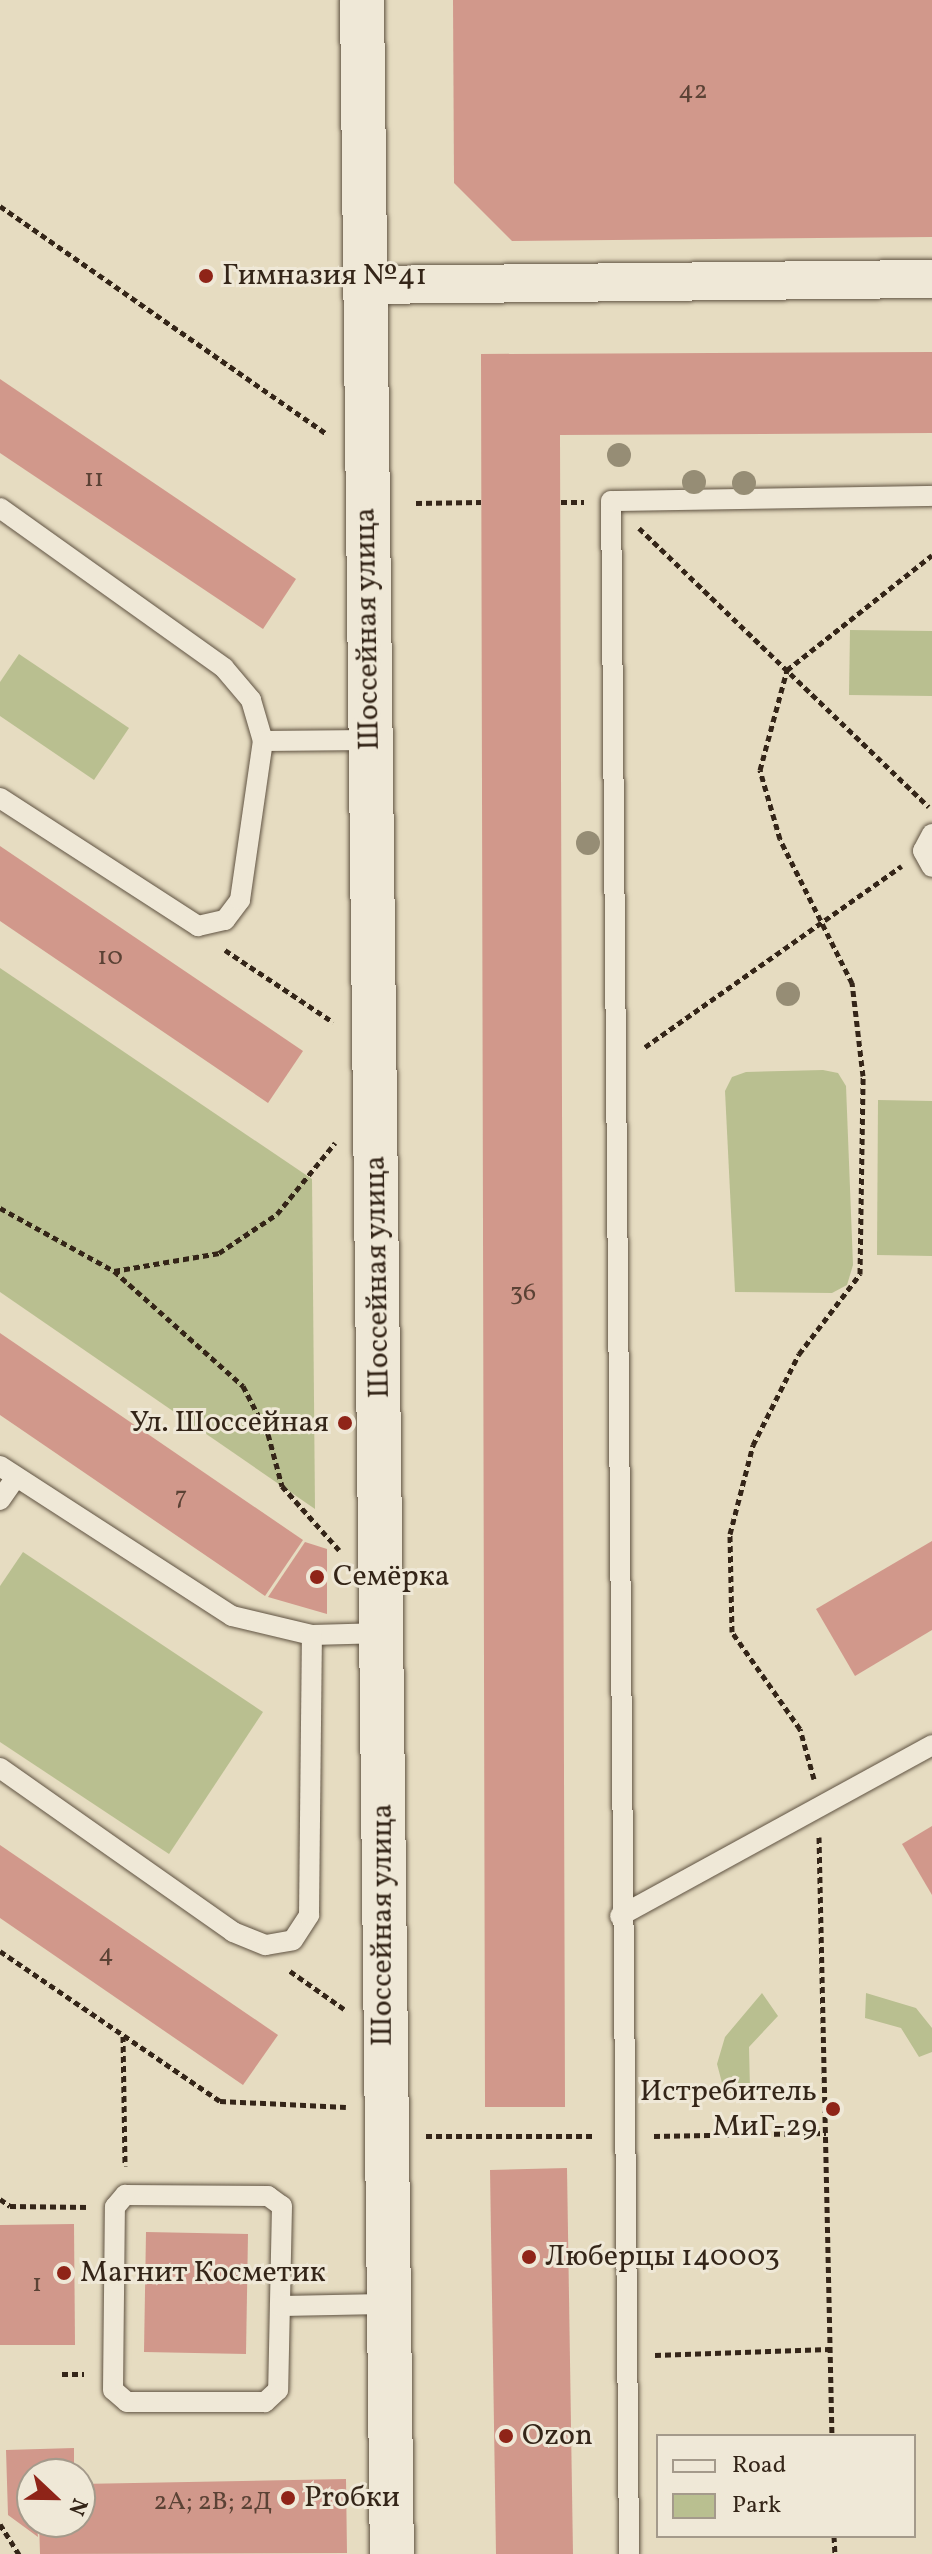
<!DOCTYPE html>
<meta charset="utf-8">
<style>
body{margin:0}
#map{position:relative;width:932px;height:2554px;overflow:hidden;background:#e6dcc1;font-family:Vollkorn,serif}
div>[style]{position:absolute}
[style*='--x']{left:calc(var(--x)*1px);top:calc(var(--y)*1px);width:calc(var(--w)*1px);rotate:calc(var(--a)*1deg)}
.green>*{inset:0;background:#b9bf90}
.building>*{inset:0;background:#d1988b}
.path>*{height:5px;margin-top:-2.5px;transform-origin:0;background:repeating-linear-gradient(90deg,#342518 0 6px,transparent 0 10px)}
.roads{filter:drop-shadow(0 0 2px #605342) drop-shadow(0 0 2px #605342)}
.service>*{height:20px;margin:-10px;padding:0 10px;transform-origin:10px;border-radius:10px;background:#efe8d7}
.minor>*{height:38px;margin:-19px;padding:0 19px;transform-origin:19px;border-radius:19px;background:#efe8d7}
.tertiary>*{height:44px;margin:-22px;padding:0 22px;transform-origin:22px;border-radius:22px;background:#efe8d7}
.trees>*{width:24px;height:24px;margin:-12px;border-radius:50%;background:#968d75}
.dots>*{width:22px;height:22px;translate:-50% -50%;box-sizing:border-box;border:4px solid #efe8d7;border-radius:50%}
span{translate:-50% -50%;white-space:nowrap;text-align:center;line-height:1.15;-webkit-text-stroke:6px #efe8d7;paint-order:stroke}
.number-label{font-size:26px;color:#5b4235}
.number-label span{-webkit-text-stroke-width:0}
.poi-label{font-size:30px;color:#342518}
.left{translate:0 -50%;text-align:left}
.right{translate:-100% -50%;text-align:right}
.street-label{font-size:30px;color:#342518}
.legend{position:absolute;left:656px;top:2434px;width:260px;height:104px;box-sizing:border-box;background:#efe8d7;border:2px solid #a49a8b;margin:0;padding:10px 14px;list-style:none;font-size:24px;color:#342518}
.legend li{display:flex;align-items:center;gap:16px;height:40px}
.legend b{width:40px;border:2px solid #a49a8b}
.north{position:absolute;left:16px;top:2458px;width:80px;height:80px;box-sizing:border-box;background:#efe8d7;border:2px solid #a49a8b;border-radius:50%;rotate:112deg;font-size:22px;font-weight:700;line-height:32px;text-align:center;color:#342518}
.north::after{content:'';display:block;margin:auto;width:28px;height:36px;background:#8f2418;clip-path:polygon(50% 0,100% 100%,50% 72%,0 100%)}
</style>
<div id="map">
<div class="green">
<i style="clip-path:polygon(850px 630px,932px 631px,932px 696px,849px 695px)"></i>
<i style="clip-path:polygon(19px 654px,129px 728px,94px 780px,0 716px,0 682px)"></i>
<i style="clip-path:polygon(0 968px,312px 1179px,315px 1509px,0 1292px)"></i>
<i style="clip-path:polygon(823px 1070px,838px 1073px,846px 1086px,853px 1265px,847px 1285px,832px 1293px,735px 1292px,725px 1091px,732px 1077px,746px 1072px)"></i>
<i style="clip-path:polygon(878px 1100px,932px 1101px,932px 1256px,877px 1255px)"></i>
<i style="clip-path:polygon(23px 1552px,263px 1712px,169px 1854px,0 1742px,0 1586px)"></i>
<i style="clip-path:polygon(762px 1993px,778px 2016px,749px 2047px,750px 2089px,725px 2094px,717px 2064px,725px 2037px)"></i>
<i style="clip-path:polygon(866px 1993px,916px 2008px,932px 2028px,932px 2052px,919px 2057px,901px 2028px,865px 2018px)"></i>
</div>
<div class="building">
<i style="clip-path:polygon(453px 0,932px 0,932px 237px,512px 241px,454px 183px)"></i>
<i style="clip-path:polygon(932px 352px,932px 433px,560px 435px,565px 2107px,485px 2107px,481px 354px)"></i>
<i style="clip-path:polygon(0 379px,296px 579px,263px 629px,0 453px)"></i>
<i style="clip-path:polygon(0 846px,303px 1051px,268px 1103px,0 921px)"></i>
<i style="clip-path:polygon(0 1333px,303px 1540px,265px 1596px,0 1415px)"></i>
<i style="clip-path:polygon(932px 1541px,932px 1630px,855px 1676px,816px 1609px)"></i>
<i style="clip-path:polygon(305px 1542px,327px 1549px,327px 1614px,268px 1597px)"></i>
<i style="clip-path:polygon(932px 1826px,932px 1895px,902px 1844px)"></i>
<i style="clip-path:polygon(0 1845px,278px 2035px,243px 2085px,0 1918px)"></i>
<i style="clip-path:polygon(567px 2168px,573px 2554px,496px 2554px,490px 2170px)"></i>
<i style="clip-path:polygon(74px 2224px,75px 2345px,0 2345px,0 2225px)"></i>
<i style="clip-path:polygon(146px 2232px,248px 2234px,246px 2354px,144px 2352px)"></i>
<i style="clip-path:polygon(74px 2448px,74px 2474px,32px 2474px,38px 2537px,8px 2515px,6px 2450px)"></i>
<i style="clip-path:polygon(346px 2479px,347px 2553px,40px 2554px,39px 2522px,80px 2522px,80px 2484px)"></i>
</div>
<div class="path">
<i style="--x:0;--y:206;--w:397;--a:34.9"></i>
<i style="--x:561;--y:502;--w:23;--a:0"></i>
<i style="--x:416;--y:503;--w:65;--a:-0.9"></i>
<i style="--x:639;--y:528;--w:402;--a:43.9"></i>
<i style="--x:225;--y:950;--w:130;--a:33.7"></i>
<i style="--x:645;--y:1047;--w:314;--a:-35.2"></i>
<i style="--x:0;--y:1208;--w:130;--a:28.9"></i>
<i style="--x:114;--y:1271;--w:107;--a:-9.7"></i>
<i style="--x:219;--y:1253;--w:70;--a:-33.9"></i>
<i style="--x:277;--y:1214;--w:92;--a:-50.8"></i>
<i style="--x:114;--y:1271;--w:173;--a:41.7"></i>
<i style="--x:243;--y:1386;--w:54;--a:62.5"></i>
<i style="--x:268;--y:1434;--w:54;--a:74.9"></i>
<i style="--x:282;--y:1486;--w:86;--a:48.3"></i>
<i style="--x:814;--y:1779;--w:52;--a:-105.6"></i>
<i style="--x:800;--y:1729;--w:118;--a:-125"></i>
<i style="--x:732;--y:1632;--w:98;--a:-91.2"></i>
<i style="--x:730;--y:1534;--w:92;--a:-75.5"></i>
<i style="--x:753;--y:1445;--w:102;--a:-63.2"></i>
<i style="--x:799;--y:1354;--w:101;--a:-52.7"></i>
<i style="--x:860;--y:1274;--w:198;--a:-89.1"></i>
<i style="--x:863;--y:1076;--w:94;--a:-96.7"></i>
<i style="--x:852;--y:983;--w:161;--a:-116.6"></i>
<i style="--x:780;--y:839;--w:72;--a:-106.2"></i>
<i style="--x:760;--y:770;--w:104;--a:-74.9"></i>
<i style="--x:787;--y:670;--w:185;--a:-38.4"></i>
<i style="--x:819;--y:1837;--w:599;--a:88.76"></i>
<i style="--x:0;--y:1951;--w:266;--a:34.3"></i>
<i style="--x:220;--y:2101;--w:126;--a:2.7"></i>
<i style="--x:290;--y:1971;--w:66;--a:35.1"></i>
<i style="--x:123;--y:2036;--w:130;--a:89.1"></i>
<i style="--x:426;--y:2136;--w:170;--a:0"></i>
<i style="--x:654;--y:2136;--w:172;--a:-1"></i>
<i style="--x:0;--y:2199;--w:12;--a:35"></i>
<i style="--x:10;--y:2206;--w:79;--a:0.7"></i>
<i style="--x:655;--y:2355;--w:175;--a:-2"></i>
<i style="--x:62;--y:2374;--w:22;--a:0"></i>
<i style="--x:0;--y:2524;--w:36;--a:58"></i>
<i style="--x:834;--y:2536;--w:18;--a:87"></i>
</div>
<div class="roads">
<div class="service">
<i style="--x:0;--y:508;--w:275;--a:35.5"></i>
<i style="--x:224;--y:668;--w:42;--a:49.8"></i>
<i style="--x:251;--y:700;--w:43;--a:73.7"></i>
<i style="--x:263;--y:741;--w:106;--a:-0.5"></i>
<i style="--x:0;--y:798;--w:236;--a:32.9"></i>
<i style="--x:198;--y:926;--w:28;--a:-13"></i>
<i style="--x:225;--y:920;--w:25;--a:-53"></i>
<i style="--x:240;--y:900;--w:161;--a:-81.8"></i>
<i style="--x:932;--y:834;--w:19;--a:118"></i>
<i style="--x:923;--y:851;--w:18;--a:61"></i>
<i style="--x:0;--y:1466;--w:276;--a:32.9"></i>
<i style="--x:232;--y:1616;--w:82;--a:13.4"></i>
<i style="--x:312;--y:1635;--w:72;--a:-1.6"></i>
<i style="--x:0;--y:1500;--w:28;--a:-55"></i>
<i style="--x:0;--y:1768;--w:285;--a:35.1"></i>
<i style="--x:233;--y:1932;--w:35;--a:22"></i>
<i style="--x:266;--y:1945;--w:27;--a:-10"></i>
<i style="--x:293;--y:1940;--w:30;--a:-57"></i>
<i style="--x:309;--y:1915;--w:280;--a:-89.4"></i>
<i style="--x:620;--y:1916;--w:356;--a:-28.7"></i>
<i style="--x:125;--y:2195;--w:143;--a:0.4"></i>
<i style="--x:268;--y:2196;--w:17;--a:36"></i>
<i style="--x:282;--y:2206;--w:184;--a:91.2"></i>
<i style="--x:278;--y:2390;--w:18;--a:137"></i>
<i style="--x:265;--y:2402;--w:138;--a:180"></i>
<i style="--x:127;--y:2402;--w:18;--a:-139"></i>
<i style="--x:113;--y:2390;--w:183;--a:-89.4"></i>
<i style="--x:115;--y:2207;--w:16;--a:-50"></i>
<i style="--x:280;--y:2306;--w:106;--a:-1.1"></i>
<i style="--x:629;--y:2554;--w:2053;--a:-90.5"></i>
<i style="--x:611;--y:501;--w:321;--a:-0.9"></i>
</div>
<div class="minor">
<i style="--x:364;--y:285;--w:568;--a:-0.61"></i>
</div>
<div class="tertiary">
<i style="--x:362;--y:0;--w:2554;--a:89.33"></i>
</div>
</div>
<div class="trees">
<i style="left:619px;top:455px"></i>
<i style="left:694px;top:482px"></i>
<i style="left:744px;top:483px"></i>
<i style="left:588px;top:843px"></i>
<i style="left:788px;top:994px"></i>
</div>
<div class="dots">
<i style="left:206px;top:276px;background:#8f2418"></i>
<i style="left:345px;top:1423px;background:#8f2418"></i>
<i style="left:317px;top:1577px;background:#8f2418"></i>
<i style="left:833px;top:2109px;background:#8f2418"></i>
<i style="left:529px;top:2257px;background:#8f2418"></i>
<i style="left:64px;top:2273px;background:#8f2418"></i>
<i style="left:506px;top:2436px;background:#8f2418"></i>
<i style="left:288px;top:2498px;background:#8f2418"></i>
</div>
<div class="number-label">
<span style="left:693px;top:92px">42</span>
<span style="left:94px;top:480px">11</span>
<span style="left:110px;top:958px">10</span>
<span style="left:523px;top:1294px">36</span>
<span style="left:181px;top:1498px">7</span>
<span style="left:106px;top:1955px">4</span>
<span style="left:37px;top:2285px">1</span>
<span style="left:213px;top:2503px">2А; 2В; 2Д</span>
</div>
<div class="poi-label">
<span class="left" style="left:222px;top:276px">Гимназия №41</span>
<span class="right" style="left:329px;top:1423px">Ул. Шоссейная</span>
<span class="left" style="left:333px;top:1577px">Семёрка</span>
<span class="right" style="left:817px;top:2109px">Истребитель<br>МиГ-29</span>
<span class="left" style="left:545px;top:2257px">Люберцы 140003</span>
<span class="left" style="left:80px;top:2273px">Магнит Косметик</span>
<span class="left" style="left:522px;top:2436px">Ozon</span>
<span class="left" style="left:304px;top:2498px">Proбки</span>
</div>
<div class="street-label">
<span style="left:368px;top:629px;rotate:-91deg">Шоссейная улица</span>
<span style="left:378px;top:1277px;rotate:-91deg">Шоссейная улица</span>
<span style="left:383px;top:1925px;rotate:-90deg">Шоссейная улица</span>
</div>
<ul class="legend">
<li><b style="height:10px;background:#efe8d7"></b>Road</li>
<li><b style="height:22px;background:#b9bf90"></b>Park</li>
</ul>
<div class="north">N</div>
</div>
